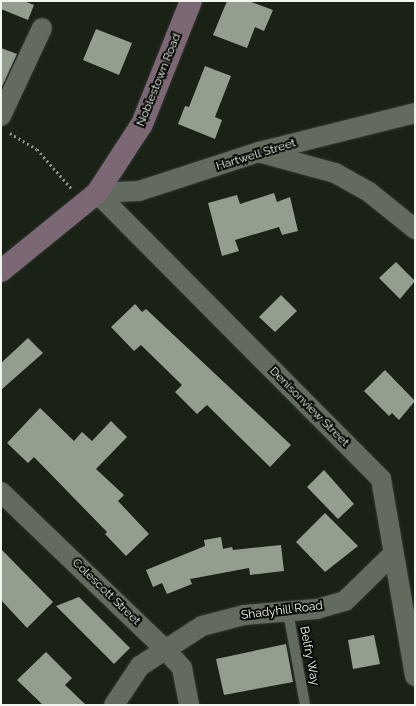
<!DOCTYPE html>
<style>
body{margin:0}
#map{position:relative;width:416px;height:706px;overflow:hidden;background:#1a2216;font-family:Raleway,sans-serif}
div>[style]{position:absolute}
[style*='--x']{left:calc(var(--x)*1px);top:calc(var(--y)*1px);width:calc(var(--w)*1px);rotate:calc(var(--a)*1deg)}
.building>*{inset:0;background:#949e8f}
.path>*{height:2.5px;margin-top:-1.25px;transform-origin:0;background:repeating-linear-gradient(90deg,#8a9086 0 2px,transparent 0 5px)}
.roads{filter:drop-shadow(0 0 1px #343a32) drop-shadow(0 0 1px #343a32)}
.lane>*{height:10px;margin:-5px;padding:0 5px;transform-origin:5px;border-radius:5px;background:#626b5d}
.street>*{height:20px;margin:-10px;padding:0 10px;transform-origin:10px;border-radius:10px;background:#626b5d}
.secondary>*{height:22px;margin:-11px;padding:0 11px;transform-origin:11px;border-radius:11px;background:#7c6874}
span{translate:-50% -50%;white-space:nowrap;text-align:center;line-height:1.15;-webkit-text-stroke:4px #070a06;paint-order:stroke}
.street-label{font-size:12px;color:#f1f6ee}
.frame{position:absolute;inset:0;border:2px solid #f1f6ee;pointer-events:none}
</style>
<div id="map">
<div class="building">
<i style="clip-path:polygon(1px 1px,24px 1px,34px 5px,28px 20px,1px 9px)"></i>
<i style="clip-path:polygon(227px 1px,249px 1px,273px 10px,264px 31px,255px 27px,247px 48px,213px 35px)"></i>
<i style="clip-path:polygon(96px 29px,132px 43px,119px 75px,83px 60px)"></i>
<i style="clip-path:polygon(1px 48px,17px 54px,1px 89px)"></i>
<i style="clip-path:polygon(205px 66px,231px 76px,215px 117px,222px 120px,215px 139px,178px 124px,185px 106px,189px 107px)"></i>
<i style="clip-path:polygon(274px 193px,277px 202px,290px 197px,298px 231px,282px 235px,279px 227px,235px 240px,239px 251px,222px 256px,208px 203px,237px 195px,240px 204px)"></i>
<i style="clip-path:polygon(396px 262px,415px 281px,400px 299px,379px 278px)"></i>
<i style="clip-path:polygon(281px 295px,297px 311px,275px 332px,259px 317px)"></i>
<i style="clip-path:polygon(135px 304px,142px 312px,146px 309px,291px 445px,270px 467px,207px 405px,197px 414px,175px 392px,182px 385px,141px 345px,134px 351px,111px 327px)"></i>
<i style="clip-path:polygon(28px 338px,43px 353px,1px 390px,1px 363px)"></i>
<i style="clip-path:polygon(385px 370px,415px 401px,399px 420px,392px 413px,389px 416px,364px 391px)"></i>
<i style="clip-path:polygon(40px 408px,74px 441px,82px 432px,92px 441px,111px 421px,127px 437px,96px 469px,124px 495px,118px 501px,149px 534px,126px 556px,105px 534px,107px 532px,34px 457px,28px 463px,7px 443px)"></i>
<i style="clip-path:polygon(324px 470px,354px 504px,338px 519px,307px 487px)"></i>
<i style="clip-path:polygon(325px 513px,358px 546px,325px 572px,296px 542px)"></i>
<i style="clip-path:polygon(221px 537px,223px 549px,232px 547px,233px 550px,281px 545px,284px 571px,250px 575px,249px 568px,190px 579px,192px 584px,167px 594px,162px 583px,153px 587px,146px 570px,205px 546px,204px 540px)"></i>
<i style="clip-path:polygon(1px 549px,53px 602px,27px 628px,1px 600px)"></i>
<i style="clip-path:polygon(79px 597px,130px 648px,114px 664px,56px 606px)"></i>
<i style="clip-path:polygon(374px 635px,380px 664px,353px 669px,348px 640px)"></i>
<i style="clip-path:polygon(286px 644px,293px 682px,224px 695px,216px 659px)"></i>
<i style="clip-path:polygon(46px 652px,72px 678px,65px 685px,86px 705px,43px 705px,17px 680px)"></i>
</div>
<div class="path">
<i style="--x:10;--y:133;--w:31;--a:31"></i>
<i style="--x:37;--y:149;--w:52;--a:48.9"></i>
</div>
<div class="roads">
<div class="lane">
<i style="--x:288;--y:612;--w:95;--a:79.6"></i>
</div>
<div class="street">
<i style="--x:1;--y:116;--w:97;--a:-65"></i>
<i style="--x:262;--y:153;--w:76;--a:15.3"></i>
<i style="--x:335;--y:173;--w:39;--a:29"></i>
<i style="--x:369;--y:192;--w:59;--a:38.8"></i>
<i style="--x:97;--y:193;--w:403;--a:45.2"></i>
<i style="--x:381;--y:479;--w:200;--a:80.2"></i>
<i style="--x:97;--y:193;--w:42;--a:-2.7"></i>
<i style="--x:139;--y:191;--w:126;--a:-18"></i>
<i style="--x:259;--y:152;--w:161;--a:-14"></i>
<i style="--x:1;--y:492;--w:227;--a:43.8"></i>
<i style="--x:165;--y:649;--w:25;--a:48"></i>
<i style="--x:182;--y:668;--w:38;--a:79"></i>
<i style="--x:114;--y:705;--w:47;--a:-56.3"></i>
<i style="--x:140;--y:666;--w:74;--a:-32.8"></i>
<i style="--x:202;--y:626;--w:43;--a:-14.7"></i>
<i style="--x:244;--y:615;--w:73;--a:-4.7"></i>
<i style="--x:317;--y:609;--w:29;--a:-16"></i>
<i style="--x:345;--y:601;--w:66;--a:-44.4"></i>
</div>
<div class="secondary">
<i style="--x:1;--y:271;--w:124;--a:-39.1"></i>
<i style="--x:97;--y:193;--w:82;--a:-56.9"></i>
<i style="--x:142;--y:124;--w:132;--a:-68.3"></i>
</div>
</div>
<div class="street-label">
<span style="left:159px;top:80px;rotate:-68deg">Noblestown Road</span>
<span style="left:256px;top:155px;rotate:-17deg">Hartwell Street</span>
<span style="left:309px;top:407px;rotate:45deg">Denisonview Street</span>
<span style="left:106px;top:592px;rotate:44deg">Colescott Street</span>
<span style="left:282px;top:611px;rotate:-7deg">Shadyhill Road</span>
<span style="left:309px;top:656px;rotate:79deg">Belfry Way</span>
</div>
<div class="frame"></div>
</div>
